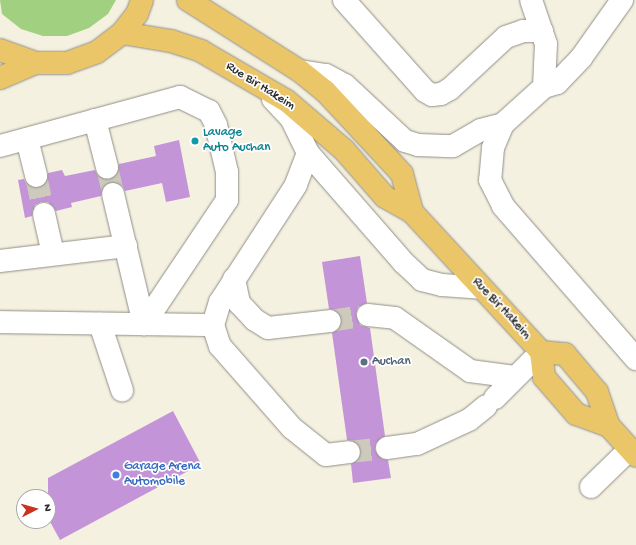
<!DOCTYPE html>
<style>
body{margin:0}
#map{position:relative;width:636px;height:545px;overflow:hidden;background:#f5f1e1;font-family:"Gochi Hand",sans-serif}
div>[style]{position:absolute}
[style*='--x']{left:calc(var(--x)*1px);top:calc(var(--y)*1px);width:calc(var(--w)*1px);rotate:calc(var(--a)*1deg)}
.green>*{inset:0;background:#a1d180}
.building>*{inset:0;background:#c395d8}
.minor-tunnel>*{height:22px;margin-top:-11px;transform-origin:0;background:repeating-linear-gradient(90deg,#cdc9bd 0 22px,transparent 0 33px)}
.roads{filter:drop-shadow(0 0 1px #908e86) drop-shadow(0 0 1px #908e86)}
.minor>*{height:22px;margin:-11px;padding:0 11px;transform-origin:11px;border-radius:11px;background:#fff}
.major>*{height:22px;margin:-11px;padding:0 11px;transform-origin:11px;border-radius:11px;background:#ebc669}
.dots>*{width:11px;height:11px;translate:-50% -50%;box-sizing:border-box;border:2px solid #fff;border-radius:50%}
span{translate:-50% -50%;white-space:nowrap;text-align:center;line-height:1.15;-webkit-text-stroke:3.5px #fff;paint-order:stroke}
.street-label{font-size:13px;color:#2b2b2b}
.culture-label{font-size:13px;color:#0d838f}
.left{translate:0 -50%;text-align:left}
.service-label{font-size:13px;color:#4e5e75}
.shop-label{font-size:13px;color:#366cbe}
.north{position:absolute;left:16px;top:489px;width:40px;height:40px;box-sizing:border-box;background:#fff;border:1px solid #aaa;border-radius:50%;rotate:84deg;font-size:11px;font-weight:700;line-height:16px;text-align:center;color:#2b2b2b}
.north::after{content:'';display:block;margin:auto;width:14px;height:18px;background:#c8321e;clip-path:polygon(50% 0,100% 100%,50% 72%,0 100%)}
</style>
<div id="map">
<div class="green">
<i style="clip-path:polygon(0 0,116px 0,108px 14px,89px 28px,67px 36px,43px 36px,21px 29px,2px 14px)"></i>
</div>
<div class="building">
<i style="clip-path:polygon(179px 140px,190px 197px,166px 202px,162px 183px,125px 191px,122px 185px,110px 182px,104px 185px,101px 196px,71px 203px,72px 207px,56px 211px,48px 202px,41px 202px,35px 205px,32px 216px,25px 218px,18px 180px,24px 179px,27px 185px,39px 188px,45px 185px,48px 173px,62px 170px,65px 176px,95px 170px,98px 176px,110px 179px,116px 176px,119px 164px,156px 156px,154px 146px)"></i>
<i style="clip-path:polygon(360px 256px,367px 303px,358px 307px,356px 314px,360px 325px,370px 328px,385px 436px,376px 443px,375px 450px,382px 459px,388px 460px,391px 478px,353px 483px,351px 464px,360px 457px,361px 450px,354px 441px,347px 440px,332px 333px,341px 326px,342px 319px,335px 310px,329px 309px,322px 262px)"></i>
<i style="clip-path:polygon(173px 411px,201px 464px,60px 540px,48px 518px,48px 478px)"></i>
</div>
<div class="minor-tunnel">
<i style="--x:107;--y:167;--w:28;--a:77"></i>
<i style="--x:36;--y:176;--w:39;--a:78"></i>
<i style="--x:330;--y:321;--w:38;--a:-9"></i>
<i style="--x:349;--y:452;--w:38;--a:-6"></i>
</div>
<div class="roads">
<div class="minor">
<i style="--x:344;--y:0;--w:122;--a:48.3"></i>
<i style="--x:425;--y:91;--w:8;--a:30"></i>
<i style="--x:432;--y:95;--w:9;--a:-6"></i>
<i style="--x:441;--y:94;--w:10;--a:-29"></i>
<i style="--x:450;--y:89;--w:76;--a:-42.9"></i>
<i style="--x:506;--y:37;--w:18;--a:-19"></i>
<i style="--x:523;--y:31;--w:19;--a:0"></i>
<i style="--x:531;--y:0;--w:46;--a:71.2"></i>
<i style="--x:546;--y:44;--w:43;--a:92.7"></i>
<i style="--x:300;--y:71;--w:26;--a:9"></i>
<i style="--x:326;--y:75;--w:21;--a:28"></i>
<i style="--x:345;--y:85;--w:82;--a:43"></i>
<i style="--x:405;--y:141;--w:14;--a:17"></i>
<i style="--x:418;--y:145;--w:35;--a:2"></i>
<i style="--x:453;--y:146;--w:32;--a:-30"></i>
<i style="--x:481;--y:130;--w:23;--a:-15"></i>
<i style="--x:503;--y:124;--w:55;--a:-42.1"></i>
<i style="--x:544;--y:87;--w:14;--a:-17"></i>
<i style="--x:557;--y:83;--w:35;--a:-46"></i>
<i style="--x:581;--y:58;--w:71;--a:-54.7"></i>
<i style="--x:273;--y:99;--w:26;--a:47"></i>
<i style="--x:291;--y:118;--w:39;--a:64"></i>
<i style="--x:308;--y:153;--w:146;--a:48.9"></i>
<i style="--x:404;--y:263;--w:25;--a:43"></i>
<i style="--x:422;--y:280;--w:21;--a:14"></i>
<i style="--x:442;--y:285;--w:39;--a:4"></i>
<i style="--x:95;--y:120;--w:49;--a:75.7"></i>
<i style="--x:503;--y:124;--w:26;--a:113"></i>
<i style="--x:493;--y:148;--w:32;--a:95"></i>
<i style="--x:490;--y:180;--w:29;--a:63"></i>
<i style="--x:503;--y:206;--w:203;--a:49"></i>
<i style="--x:27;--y:139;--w:38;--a:76"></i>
<i style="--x:0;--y:146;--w:187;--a:-15.2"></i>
<i style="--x:180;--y:97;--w:32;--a:26"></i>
<i style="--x:209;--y:111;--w:16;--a:63"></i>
<i style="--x:216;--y:125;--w:48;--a:76.8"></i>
<i style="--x:227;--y:172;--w:28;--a:90"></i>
<i style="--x:227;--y:200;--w:149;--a:123.8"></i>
<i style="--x:308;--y:153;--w:34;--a:111"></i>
<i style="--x:296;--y:185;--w:140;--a:123"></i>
<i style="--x:220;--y:302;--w:24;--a:107"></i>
<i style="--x:213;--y:325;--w:22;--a:72"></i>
<i style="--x:220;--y:346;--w:109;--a:48.7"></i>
<i style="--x:292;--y:428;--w:43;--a:38.5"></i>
<i style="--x:326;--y:455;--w:23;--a:-7"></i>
<i style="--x:113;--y:194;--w:134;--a:76.6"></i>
<i style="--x:44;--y:214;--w:41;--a:77.3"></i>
<i style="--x:0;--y:261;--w:127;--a:-6.8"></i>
<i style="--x:234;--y:279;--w:25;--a:78"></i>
<i style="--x:239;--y:303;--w:23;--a:47"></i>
<i style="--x:255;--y:320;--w:15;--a:32"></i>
<i style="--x:268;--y:328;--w:62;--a:-6.4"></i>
<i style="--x:368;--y:315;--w:27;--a:6"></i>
<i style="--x:395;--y:318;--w:92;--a:35.2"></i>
<i style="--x:470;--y:371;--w:45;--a:7.6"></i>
<i style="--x:0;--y:322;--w:213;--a:0.8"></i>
<i style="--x:100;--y:324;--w:70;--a:71.6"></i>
<i style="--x:495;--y:398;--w:65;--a:-45"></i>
<i style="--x:387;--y:448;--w:30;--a:-8"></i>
<i style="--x:417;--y:444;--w:57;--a:-24.8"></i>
<i style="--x:469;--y:420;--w:22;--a:-39"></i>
<i style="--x:591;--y:487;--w:54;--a:-44.3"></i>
</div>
<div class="major">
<i style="--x:188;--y:0;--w:133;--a:32.4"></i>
<i style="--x:300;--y:71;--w:32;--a:39"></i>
<i style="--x:325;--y:91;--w:113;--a:47.1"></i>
<i style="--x:402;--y:174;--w:39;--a:75"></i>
<i style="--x:122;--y:33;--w:50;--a:9.3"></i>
<i style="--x:171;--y:41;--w:32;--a:18"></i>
<i style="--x:201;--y:51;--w:99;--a:30.2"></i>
<i style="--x:287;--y:101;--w:75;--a:40.7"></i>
<i style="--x:344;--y:150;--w:62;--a:48.9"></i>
<i style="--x:385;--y:197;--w:31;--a:29"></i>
<i style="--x:412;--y:212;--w:190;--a:47.3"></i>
<i style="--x:541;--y:352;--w:25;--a:83"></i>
<i style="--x:544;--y:377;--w:49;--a:49.1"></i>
<i style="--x:576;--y:414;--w:35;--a:20"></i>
<i style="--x:0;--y:50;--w:37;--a:20"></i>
<i style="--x:35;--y:63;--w:32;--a:0"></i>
<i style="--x:67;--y:63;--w:32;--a:-20"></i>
<i style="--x:97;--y:52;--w:31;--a:-37"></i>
<i style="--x:122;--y:33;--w:24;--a:-52"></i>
<i style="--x:137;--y:14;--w:15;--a:-70"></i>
<i style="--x:0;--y:78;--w:38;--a:-23"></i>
<i style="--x:541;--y:352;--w:24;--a:5"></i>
<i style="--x:565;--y:354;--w:50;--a:49.9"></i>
<i style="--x:597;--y:392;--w:36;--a:71"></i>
<i style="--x:609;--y:426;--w:40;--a:48"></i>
</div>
</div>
<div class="dots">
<i style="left:195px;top:141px;background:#0f9aa8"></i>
<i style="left:364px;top:362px;background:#5c6f8a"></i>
<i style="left:116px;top:475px;background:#3f7fe0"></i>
</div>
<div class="street-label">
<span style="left:260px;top:87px;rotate:32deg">Rue Bir Hakeim</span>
<span style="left:501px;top:309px;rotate:47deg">Rue Bir Hakeim</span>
</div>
<div class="culture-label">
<span class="left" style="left:203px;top:141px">Lavage<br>Auto Auchan</span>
</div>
<div class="service-label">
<span class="left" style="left:372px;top:362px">Auchan</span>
</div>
<div class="shop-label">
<span class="left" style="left:124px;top:475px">Garage Arena<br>Automobile</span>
</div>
<div class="north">N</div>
</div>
